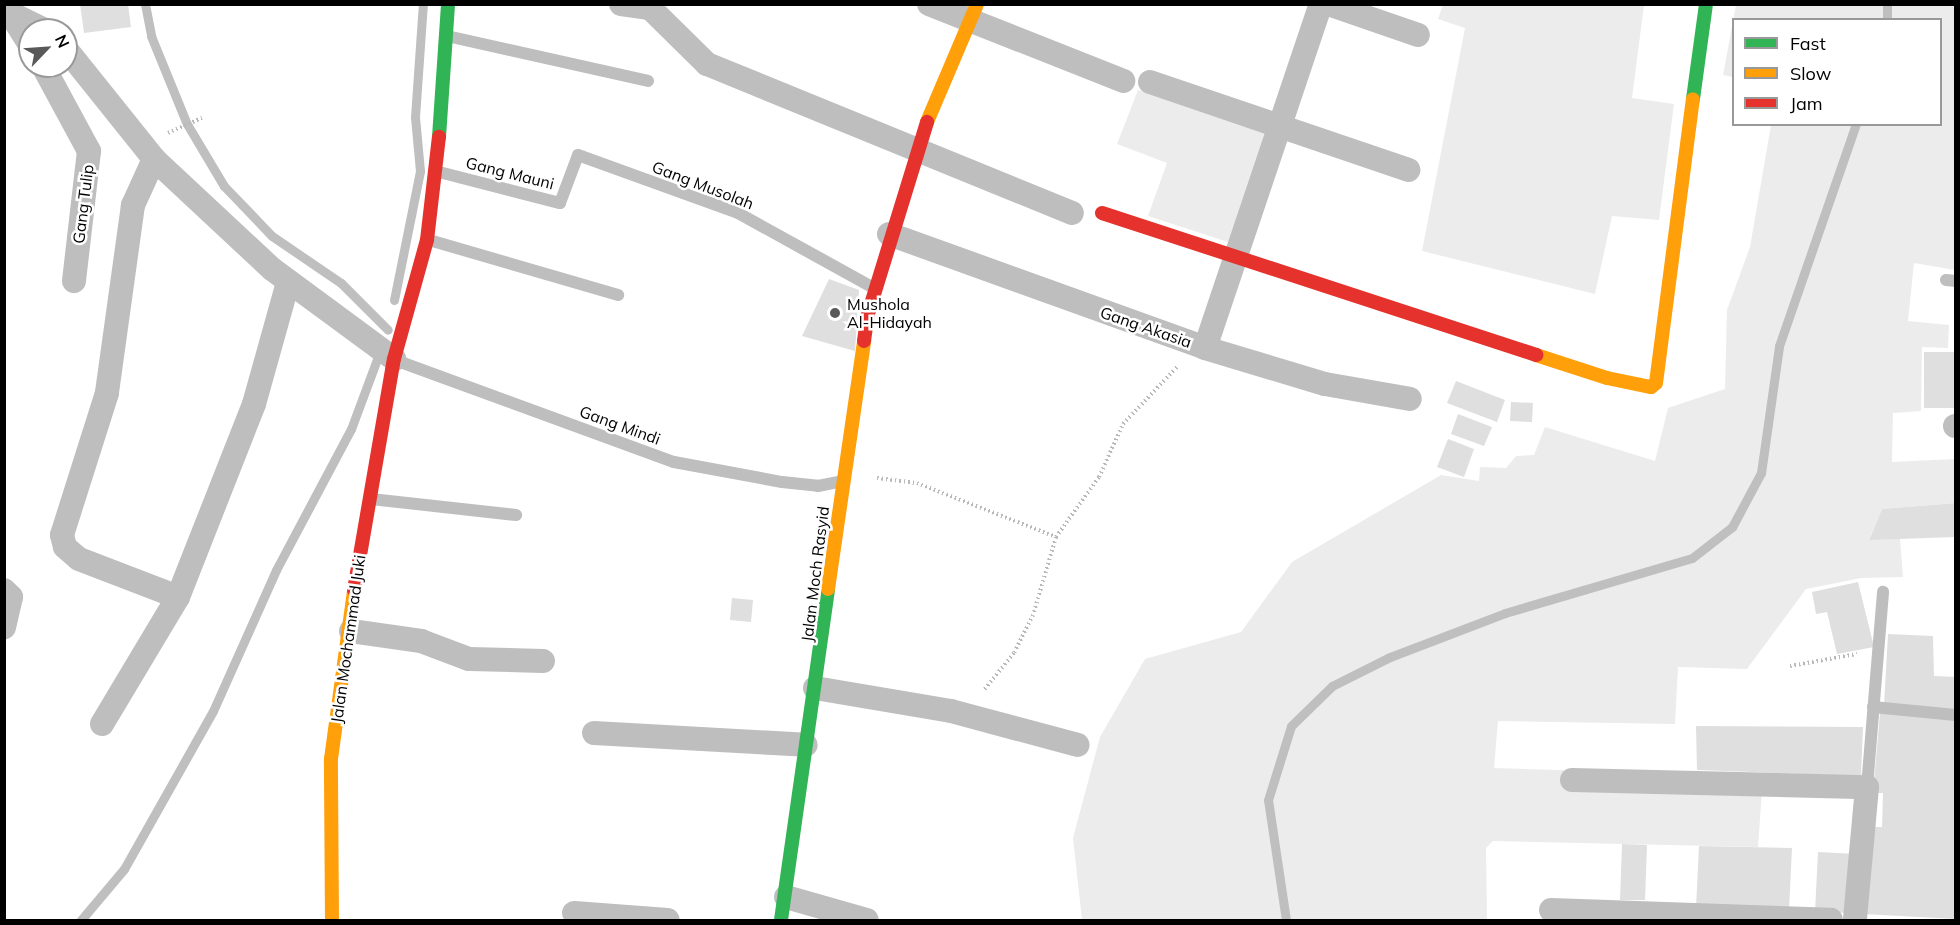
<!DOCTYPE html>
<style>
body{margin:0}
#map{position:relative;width:1960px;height:925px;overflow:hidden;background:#fff;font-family:Mulish,sans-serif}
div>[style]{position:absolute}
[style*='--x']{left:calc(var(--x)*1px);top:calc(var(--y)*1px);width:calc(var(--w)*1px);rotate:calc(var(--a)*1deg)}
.green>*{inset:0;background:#ececec}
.stream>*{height:9px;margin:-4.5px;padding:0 4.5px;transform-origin:4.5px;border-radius:4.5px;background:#bfbfbf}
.building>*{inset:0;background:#dfdfdf}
.path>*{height:4px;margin-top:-2px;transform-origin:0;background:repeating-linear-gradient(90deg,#b9b9b9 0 1.5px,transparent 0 4.5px)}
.lane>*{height:12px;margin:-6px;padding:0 6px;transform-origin:6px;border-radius:6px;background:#bebebe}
.street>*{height:24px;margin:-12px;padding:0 12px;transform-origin:12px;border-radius:12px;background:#bebebe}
.fast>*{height:14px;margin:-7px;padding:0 7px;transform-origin:7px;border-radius:7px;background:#30b455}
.slow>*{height:14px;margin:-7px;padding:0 7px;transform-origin:7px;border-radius:7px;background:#ff9f0a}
.jam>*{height:14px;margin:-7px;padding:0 7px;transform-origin:7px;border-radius:7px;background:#e5322d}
.dots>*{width:16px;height:16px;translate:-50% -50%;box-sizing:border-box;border:3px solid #fff;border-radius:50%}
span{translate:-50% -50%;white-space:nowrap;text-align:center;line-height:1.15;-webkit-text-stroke:5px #fff;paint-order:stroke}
.street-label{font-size:16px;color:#000}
.poi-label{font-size:16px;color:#000}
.left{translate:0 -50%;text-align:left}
.frame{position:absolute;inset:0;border:6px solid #000;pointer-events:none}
.legend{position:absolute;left:1732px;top:18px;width:210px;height:108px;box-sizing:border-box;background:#fff;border:2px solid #999;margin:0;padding:8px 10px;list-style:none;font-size:18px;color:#000}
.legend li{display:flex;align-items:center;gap:12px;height:30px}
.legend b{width:30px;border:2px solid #999}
.north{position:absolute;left:18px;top:18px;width:60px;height:60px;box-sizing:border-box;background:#fff;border:2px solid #999;border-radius:50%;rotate:65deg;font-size:16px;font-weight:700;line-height:24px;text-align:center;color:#000}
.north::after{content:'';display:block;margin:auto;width:21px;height:27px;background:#595959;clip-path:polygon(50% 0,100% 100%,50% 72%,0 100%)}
</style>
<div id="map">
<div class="green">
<i style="clip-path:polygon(1443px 5px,1644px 5px,1632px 98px,1674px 104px,1659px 220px,1612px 216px,1595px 294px,1422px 251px,1465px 28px,1438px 19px)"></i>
<i style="clip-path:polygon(1736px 5px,1955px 5px,1955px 270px,1914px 263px,1908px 321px,1949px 325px,1948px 348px,1922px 347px,1921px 411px,1893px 413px,1892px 462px,1955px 459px,1955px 503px,1882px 509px,1869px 539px,1900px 539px,1903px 577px,1861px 578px,1806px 589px,1747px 669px,1678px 667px,1675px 724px,1498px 721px,1494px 768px,1763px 776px,1758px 847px,1493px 841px,1486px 848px,1487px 920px,1082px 920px,1073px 838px,1100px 737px,1145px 659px,1241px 632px,1292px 562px,1441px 475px,1479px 481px,1480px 467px,1506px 468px,1516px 456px,1534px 455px,1545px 427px,1655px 461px,1668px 408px,1725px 389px,1727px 310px,1750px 247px,1771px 125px,1940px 124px,1940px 20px,1734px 20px,1733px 77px,1723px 75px)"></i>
<i style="clip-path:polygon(1138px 90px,1265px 132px,1228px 242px,1148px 216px,1167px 163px,1117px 144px)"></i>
</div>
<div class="stream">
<i style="--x:145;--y:4;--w:33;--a:79"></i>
<i style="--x:151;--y:36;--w:95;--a:67.8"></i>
<i style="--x:187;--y:124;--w:72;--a:59.2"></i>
<i style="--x:224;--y:186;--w:69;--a:46.2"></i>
<i style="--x:272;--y:236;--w:83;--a:34.3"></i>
<i style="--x:341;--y:283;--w:66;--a:45"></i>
<i style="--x:1887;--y:20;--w:16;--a:-90"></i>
<i style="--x:394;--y:300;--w:132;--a:-78.6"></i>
<i style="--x:420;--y:171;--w:54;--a:-95.3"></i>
<i style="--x:415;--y:117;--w:113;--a:-86"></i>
<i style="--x:81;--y:920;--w:67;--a:-49.9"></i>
<i style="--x:124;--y:869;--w:181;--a:-60.6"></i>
<i style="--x:213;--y:711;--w:154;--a:-65.9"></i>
<i style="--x:276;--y:570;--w:160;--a:-62"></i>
<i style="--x:351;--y:429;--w:83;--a:-69.6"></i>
<i style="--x:1286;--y:920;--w:121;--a:-98.5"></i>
<i style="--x:1268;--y:800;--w:77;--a:-72.7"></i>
<i style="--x:1291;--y:726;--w:57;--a:-44.3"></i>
<i style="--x:1332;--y:686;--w:65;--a:-26.6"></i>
<i style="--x:1390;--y:657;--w:123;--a:-20.9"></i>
<i style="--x:1505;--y:613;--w:195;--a:-16.4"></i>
<i style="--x:1692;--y:558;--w:51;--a:-37.8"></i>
<i style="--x:1732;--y:527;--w:61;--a:-61.8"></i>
<i style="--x:1761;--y:473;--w:128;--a:-81.9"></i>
<i style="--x:1779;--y:346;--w:235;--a:-70.9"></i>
</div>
<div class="building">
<i style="clip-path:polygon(80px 4px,128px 4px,131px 27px,84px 33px)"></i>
<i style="clip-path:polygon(829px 279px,859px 290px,855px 351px,802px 336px)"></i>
<i style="clip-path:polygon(1924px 352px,1956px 352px,1956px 408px,1924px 408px)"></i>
<i style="clip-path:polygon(1456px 381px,1505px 400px,1497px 422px,1447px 403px)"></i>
<i style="clip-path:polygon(1511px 402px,1533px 403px,1532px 422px,1510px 421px)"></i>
<i style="clip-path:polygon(1458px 414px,1492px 427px,1484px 446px,1451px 434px)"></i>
<i style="clip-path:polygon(1448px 439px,1474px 449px,1464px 477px,1437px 467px)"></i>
<i style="clip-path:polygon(1956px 503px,1956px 537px,1869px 540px,1882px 509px)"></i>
<i style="clip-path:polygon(1858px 582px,1874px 647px,1837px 654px,1827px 612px,1816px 614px,1812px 592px)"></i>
<i style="clip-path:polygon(732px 598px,753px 600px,751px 622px,730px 620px)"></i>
<i style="clip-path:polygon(1888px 634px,1933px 636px,1934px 676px,1956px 677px,1956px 711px,1884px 705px)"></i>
<i style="clip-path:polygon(1880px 713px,1956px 718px,1956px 919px,1863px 914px,1870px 827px,1882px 827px,1883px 793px,1873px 793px)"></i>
<i style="clip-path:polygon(1696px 726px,1863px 727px,1861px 776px,1697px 770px)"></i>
<i style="clip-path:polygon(1622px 844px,1647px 845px,1645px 900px,1620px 900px)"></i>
<i style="clip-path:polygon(1699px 846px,1792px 848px,1789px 910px,1696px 908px)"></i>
<i style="clip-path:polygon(1818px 852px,1857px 854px,1851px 913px,1815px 912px)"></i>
</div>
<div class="path">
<i style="--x:168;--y:133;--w:37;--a:-24"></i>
<i style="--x:877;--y:478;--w:40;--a:7.1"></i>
<i style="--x:917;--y:483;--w:149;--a:21.2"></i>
<i style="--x:1056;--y:537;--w:81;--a:106.4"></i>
<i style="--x:1033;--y:615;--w:42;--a:116.6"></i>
<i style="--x:1014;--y:653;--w:48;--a:129"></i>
<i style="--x:1056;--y:537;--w:74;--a:-54.4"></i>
<i style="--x:1099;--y:477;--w:58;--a:-65.6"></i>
<i style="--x:1123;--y:424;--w:80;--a:-46.5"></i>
<i style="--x:1790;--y:666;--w:68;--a:-10.2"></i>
</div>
<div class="lane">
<i style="--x:447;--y:36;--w:206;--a:12.6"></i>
<i style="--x:439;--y:172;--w:125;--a:14.4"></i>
<i style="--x:560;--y:203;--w:51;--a:-69.4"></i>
<i style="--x:578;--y:155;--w:170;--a:19.9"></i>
<i style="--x:738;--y:213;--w:155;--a:28.9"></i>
<i style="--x:429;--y:240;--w:197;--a:16.2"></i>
<i style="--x:1946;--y:280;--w:10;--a:6"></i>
<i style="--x:395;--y:360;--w:297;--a:20.1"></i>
<i style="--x:674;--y:462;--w:110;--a:10.5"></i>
<i style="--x:782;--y:482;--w:36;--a:6"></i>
<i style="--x:818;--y:486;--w:25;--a:-11"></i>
<i style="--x:371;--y:499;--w:146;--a:6.3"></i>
<i style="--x:1873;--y:707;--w:83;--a:5.5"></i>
<i style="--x:1867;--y:787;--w:196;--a:-85.3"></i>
</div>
<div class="street">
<i style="--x:621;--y:4;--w:29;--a:8"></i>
<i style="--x:650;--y:8;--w:80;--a:44.5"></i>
<i style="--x:707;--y:64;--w:394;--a:22.2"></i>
<i style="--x:929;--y:4;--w:209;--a:21.6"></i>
<i style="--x:1328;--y:4;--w:95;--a:19"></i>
<i style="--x:4;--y:10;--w:46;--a:26"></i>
<i style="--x:8;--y:10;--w:41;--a:57.8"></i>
<i style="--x:66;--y:49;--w:141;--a:51.3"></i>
<i style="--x:154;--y:159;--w:161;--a:43"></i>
<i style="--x:272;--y:269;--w:152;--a:36.4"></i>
<i style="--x:43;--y:66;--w:97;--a:61.6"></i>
<i style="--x:89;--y:151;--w:131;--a:96.6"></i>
<i style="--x:1150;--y:82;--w:273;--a:18.8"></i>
<i style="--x:154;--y:159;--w:51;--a:114.5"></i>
<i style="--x:133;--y:205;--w:190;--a:97.9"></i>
<i style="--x:107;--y:393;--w:149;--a:107.6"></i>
<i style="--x:62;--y:535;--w:12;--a:76"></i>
<i style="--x:65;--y:547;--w:18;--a:41"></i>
<i style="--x:79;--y:559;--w:106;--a:21"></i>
<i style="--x:889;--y:234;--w:336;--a:19.8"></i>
<i style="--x:1205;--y:348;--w:125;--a:16.7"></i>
<i style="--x:1325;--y:384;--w:86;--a:10"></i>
<i style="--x:1205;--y:348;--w:363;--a:-71.4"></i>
<i style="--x:1955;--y:426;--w:1;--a:0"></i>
<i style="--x:4;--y:590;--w:10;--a:45"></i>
<i style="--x:11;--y:597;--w:31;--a:103"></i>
<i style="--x:351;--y:631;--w:71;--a:8.1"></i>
<i style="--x:421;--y:641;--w:51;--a:20.6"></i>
<i style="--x:469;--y:659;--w:74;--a:1.5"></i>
<i style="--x:815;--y:688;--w:138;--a:9.6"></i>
<i style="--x:951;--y:711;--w:131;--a:15"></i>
<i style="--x:102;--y:724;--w:148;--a:-59.1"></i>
<i style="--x:178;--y:597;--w:207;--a:-68.5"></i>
<i style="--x:254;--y:404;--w:127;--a:-74.4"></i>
<i style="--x:594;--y:733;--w:212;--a:3.2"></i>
<i style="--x:1572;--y:780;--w:295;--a:1.4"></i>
<i style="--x:1867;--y:787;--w:134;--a:95.2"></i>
<i style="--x:786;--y:897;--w:84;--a:15.9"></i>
<i style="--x:1551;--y:910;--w:280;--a:2"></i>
<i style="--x:574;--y:913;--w:94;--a:4.3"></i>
</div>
<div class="fast">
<i style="--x:1693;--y:99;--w:96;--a:-82.2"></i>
<i style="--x:439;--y:137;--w:133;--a:-86.1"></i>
<i style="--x:781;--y:920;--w:334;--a:-81.9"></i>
</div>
<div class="slow">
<i style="--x:927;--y:122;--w:128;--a:-67"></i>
<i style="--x:1536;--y:355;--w:75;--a:17.9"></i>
<i style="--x:1607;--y:378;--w:45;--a:11.6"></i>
<i style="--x:1651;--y:387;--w:6;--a:-39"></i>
<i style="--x:1656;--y:383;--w:286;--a:-82.6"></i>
<i style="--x:828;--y:589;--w:251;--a:-81.7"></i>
<i style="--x:332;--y:920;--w:161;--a:-90.4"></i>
<i style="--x:331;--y:759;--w:171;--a:-82.2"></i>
</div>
<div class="jam">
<i style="--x:1102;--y:213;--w:457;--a:18.1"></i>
<i style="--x:864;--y:341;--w:27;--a:-82"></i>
<i style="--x:868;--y:314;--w:201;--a:-72.9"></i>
<i style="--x:354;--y:590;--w:234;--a:-80.2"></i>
<i style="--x:394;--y:359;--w:123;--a:-74.5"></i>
<i style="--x:427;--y:240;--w:104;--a:-83.4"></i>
</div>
<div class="dots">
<i style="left:835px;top:313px;background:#595959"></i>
</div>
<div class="street-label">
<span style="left:510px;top:173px;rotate:14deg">Gang Mauni</span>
<span style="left:703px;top:185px;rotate:21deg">Gang Musolah</span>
<span style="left:83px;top:204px;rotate:-83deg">Gang Tulip</span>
<span style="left:1146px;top:327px;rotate:19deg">Gang Akasia</span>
<span style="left:620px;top:425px;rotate:20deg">Gang Mindi</span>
<span style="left:815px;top:574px;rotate:-83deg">Jalan Moch Rasyid</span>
<span style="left:348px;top:639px;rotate:-82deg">Jalan Mochammad Juki</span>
</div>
<div class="poi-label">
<span class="left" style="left:847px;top:313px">Mushola<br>Al-Hidayah</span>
</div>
<div class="frame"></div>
<ul class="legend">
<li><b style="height:8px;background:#30b455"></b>Fast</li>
<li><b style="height:8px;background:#ff9f0a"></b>Slow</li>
<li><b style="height:8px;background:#e5322d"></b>Jam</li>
</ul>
<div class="north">N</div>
</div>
